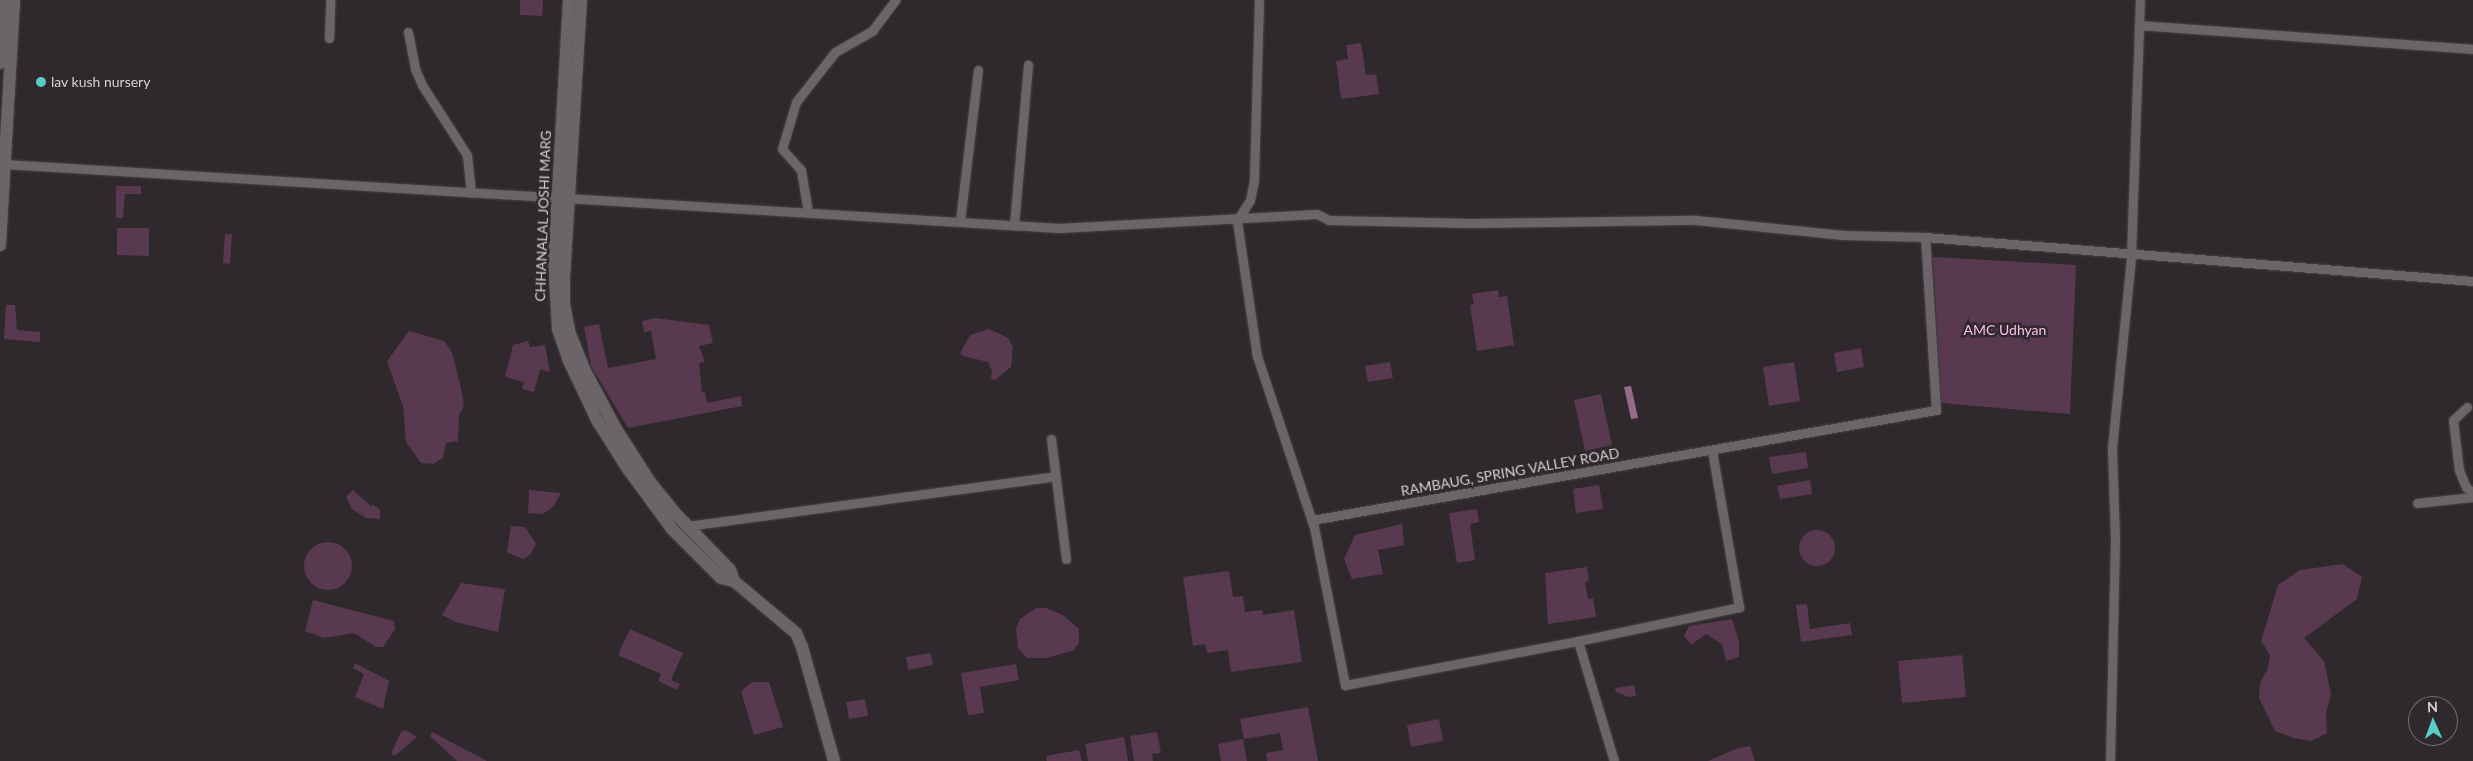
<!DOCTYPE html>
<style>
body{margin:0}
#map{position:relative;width:2473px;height:761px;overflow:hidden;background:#2f292d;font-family:Lato,sans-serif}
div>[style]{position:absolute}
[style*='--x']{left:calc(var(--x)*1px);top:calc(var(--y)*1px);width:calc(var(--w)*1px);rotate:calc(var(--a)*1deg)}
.green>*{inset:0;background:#58394f}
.round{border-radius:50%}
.water>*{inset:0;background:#946c89}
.roads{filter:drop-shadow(0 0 1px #494447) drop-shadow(0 0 1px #494447)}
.street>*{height:9px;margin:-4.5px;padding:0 4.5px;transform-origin:4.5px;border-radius:4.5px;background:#6b6569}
.secondary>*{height:12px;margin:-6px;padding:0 6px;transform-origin:6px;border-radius:6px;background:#6b6569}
.dots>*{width:14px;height:14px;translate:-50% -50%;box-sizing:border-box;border:2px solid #2f292d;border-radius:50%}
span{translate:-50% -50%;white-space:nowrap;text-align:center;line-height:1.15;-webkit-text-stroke:5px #2f292d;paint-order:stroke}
.poi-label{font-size:14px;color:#d6d2d5}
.left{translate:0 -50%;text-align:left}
.street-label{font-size:14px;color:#d6d2d5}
.park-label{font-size:14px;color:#febdeb}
.north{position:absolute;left:2408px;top:696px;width:50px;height:50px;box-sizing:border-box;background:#2f292d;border:1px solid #726d70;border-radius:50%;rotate:358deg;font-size:14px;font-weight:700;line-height:20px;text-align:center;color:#d6d2d5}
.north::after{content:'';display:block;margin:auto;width:18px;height:22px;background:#56cec3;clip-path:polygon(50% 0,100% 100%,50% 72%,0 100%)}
</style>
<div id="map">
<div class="green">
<i style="clip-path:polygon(520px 0,543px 0,542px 16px,520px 15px)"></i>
<i style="clip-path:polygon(1361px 43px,1366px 75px,1376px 74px,1379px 94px,1341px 99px,1336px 61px,1348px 59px,1346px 45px)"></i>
<i style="clip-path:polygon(116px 186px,141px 186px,141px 194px,125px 194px,123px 218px,116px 218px)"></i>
<i style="clip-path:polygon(117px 228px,149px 228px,149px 256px,117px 255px)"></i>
<i style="clip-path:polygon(225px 234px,232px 234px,230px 264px,223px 263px)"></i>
<i style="clip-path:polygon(1933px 257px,2076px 265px,2070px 414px,1941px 403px)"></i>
<i style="clip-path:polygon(1498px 290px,1499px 297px,1507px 296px,1514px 345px,1477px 351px,1470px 305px,1474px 304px,1472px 294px)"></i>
<i style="clip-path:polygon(6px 305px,15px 305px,17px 330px,40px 332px,40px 342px,4px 339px)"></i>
<i style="clip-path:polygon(656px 318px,709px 325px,713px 343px,699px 346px,705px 362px,699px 363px,702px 392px,705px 392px,707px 403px,741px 396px,742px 406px,628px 428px,591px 366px,584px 327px,599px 324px,608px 368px,656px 359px,651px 331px,644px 332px,642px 321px)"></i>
<i style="clip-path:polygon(989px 329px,1008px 338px,1013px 347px,1011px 367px,995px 380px,991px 379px,992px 371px,988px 362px,963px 356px,960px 353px,970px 335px)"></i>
<i style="clip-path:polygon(409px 331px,444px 341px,452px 352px,461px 388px,464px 406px,459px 415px,458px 441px,446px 443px,443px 458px,433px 464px,421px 463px,406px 442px,403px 406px,387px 361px)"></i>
<i style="clip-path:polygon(528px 341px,530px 347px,545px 345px,550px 372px,540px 369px,534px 392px,522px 389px,524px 382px,505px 377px,513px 345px)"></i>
<i style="clip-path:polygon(1861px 348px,1864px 367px,1837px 372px,1834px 353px)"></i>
<i style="clip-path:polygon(1390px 362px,1393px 378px,1368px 382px,1365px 366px)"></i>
<i style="clip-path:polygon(1794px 362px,1800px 401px,1769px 406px,1763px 367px)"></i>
<i style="clip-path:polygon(1601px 394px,1612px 445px,1585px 451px,1574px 400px)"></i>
<i style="clip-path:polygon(1806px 452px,1808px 468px,1772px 474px,1769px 457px)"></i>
<i style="clip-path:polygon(1810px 480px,1812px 494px,1780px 499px,1777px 486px)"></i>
<i style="clip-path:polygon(1599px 485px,1603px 509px,1576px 513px,1573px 489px)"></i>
<i style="clip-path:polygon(353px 490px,371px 506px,374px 505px,380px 510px,380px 519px,366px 518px,352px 509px,346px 497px)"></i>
<i style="clip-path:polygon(529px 490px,561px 493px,553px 507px,543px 514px,528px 513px)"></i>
<i style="clip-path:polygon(1477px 509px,1479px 522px,1470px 524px,1475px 560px,1457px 563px,1449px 513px)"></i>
<i style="clip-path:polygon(1402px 524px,1404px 545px,1378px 550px,1383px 574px,1352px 579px,1344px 559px,1355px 535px)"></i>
<i style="clip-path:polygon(511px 526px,525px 527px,536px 544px,530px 555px,523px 559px,507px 552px)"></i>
<i class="round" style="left:1799px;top:530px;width:36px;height:36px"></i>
<i class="round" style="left:304px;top:542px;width:48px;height:48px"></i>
<i style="clip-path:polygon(2343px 564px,2362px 577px,2357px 599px,2304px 638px,2324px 661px,2331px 694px,2326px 714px,2327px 733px,2311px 741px,2294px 738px,2275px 731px,2259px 698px,2260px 683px,2268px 668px,2270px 655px,2261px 641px,2278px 585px,2300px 570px)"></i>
<i style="clip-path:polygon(1587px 567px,1589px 580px,1585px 582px,1588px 599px,1593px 598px,1596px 617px,1548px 624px,1545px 573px)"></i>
<i style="clip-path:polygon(1229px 571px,1233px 597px,1243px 596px,1245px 612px,1262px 610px,1263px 615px,1294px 610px,1302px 662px,1231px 672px,1228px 650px,1207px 653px,1205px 644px,1193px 646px,1183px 577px)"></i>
<i style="clip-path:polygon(461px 583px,505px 589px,498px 632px,455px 622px,442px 615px)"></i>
<i style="clip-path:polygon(313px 600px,394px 621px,395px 629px,383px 647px,376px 647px,354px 633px,324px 638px,305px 631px)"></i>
<i style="clip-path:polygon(1807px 604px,1810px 629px,1850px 623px,1852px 635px,1801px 642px,1796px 605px)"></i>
<i style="clip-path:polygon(1036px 608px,1046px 608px,1063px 615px,1079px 629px,1079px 643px,1074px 650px,1047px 658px,1027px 658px,1018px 648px,1016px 628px,1020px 619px)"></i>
<i style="clip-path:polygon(1732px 619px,1739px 642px,1739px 657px,1726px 661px,1722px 644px,1706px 634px,1691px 645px,1684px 636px,1689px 626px)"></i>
<i style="clip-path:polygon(630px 629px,683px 653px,671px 680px,680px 684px,677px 690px,658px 681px,661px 674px,618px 655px)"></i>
<i style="clip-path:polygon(931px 653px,933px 665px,908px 670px,906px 657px)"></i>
<i style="clip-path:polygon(1962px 655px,1966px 697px,1902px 703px,1898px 661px)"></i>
<i style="clip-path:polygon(355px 663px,389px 681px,383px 709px,355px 697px,364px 674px,353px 668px)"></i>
<i style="clip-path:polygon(1016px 664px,1019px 680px,980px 687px,984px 713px,968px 715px,961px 673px)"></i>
<i style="clip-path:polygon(752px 682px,769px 682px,783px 727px,754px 735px,741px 691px)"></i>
<i style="clip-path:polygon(1634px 685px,1636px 696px,1628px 697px,1616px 692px,1615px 688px)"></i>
<i style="clip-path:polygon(865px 699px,868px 716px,849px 719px,846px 702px)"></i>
<i style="clip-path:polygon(1308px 707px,1318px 761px,1267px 761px,1266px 753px,1283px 750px,1280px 733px,1244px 739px,1240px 719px)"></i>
<i style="clip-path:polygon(1439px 719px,1443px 741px,1411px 747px,1407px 725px)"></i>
<i style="clip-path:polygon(406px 730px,417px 737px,395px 756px,391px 754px,401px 732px)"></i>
<i style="clip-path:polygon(432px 732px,487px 761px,457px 761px,430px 736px)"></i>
<i style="clip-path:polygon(1157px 732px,1161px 753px,1152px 754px,1153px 761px,1134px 761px,1130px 736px)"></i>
<i style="clip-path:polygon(1124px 737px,1128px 761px,1088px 761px,1085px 744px)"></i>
<i style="clip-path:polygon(1243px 739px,1247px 761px,1221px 761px,1218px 744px)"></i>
<i style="clip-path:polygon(1750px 746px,1755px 761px,1708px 761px,1738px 748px)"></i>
<i style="clip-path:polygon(1079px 750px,1082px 761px,1047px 761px,1046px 756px)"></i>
</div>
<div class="water">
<i style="clip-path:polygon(1631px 386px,1638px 418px,1631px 419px,1624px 387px)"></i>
</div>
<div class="roads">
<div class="street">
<i style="--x:1259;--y:0;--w:180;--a:91.6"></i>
<i style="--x:1254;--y:180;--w:20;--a:101"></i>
<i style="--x:1250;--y:200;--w:25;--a:122"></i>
<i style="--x:1237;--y:221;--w:136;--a:81.6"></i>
<i style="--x:1257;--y:356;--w:180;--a:71.6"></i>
<i style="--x:1314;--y:527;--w:161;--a:78.9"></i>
<i style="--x:1345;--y:685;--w:237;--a:-10.7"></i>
<i style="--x:1578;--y:641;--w:125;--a:73.3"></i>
<i style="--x:2139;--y:25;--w:335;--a:4.1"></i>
<i style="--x:408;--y:32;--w:38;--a:79"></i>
<i style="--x:415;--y:69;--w:17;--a:66"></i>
<i style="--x:422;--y:85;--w:83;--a:57.3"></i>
<i style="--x:467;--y:155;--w:38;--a:84"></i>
<i style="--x:329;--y:38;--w:38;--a:-88"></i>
<i style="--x:4;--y:164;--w:1057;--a:3.47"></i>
<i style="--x:1059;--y:228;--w:258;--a:-3.1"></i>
<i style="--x:1317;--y:214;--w:13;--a:27"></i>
<i style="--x:1329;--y:220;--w:142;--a:1.2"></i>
<i style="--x:1471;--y:223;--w:225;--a:-0.8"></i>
<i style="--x:1696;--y:220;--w:148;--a:5.8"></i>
<i style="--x:1843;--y:235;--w:82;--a:1.4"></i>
<i style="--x:1925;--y:237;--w:550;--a:4.59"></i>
<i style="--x:808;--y:212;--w:43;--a:-99.5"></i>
<i style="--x:801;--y:170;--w:28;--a:-132"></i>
<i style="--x:782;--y:149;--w:49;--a:-73.4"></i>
<i style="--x:796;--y:102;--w:63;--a:-52"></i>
<i style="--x:835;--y:52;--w:43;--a:-29.6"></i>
<i style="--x:872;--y:31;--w:39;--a:-53"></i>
<i style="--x:960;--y:221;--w:152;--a:-83.2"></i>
<i style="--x:1014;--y:225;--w:161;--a:-85"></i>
<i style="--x:2467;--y:407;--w:19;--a:137"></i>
<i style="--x:2453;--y:420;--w:50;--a:83.2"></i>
<i style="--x:2459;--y:470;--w:18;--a:68"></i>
<i style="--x:2466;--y:487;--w:9;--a:41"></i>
<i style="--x:1051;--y:439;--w:121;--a:82.9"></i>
<i style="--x:2417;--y:503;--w:56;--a:-6.1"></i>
<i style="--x:1312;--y:520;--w:634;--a:-10"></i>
<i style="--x:1936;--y:410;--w:173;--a:-93.6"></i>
<i style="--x:687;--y:526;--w:371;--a:-7.7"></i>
<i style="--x:1578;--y:641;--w:165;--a:-11.9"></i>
<i style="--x:1739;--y:607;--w:159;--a:-99.8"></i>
<i style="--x:2110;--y:761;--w:222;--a:-88.7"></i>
<i style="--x:2115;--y:539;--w:91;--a:-91.9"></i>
<i style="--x:2112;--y:448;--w:193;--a:-84.3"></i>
<i style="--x:2131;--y:256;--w:256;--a:-88"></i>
</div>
<div class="secondary">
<i style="--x:569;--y:0;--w:257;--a:93.3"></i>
<i style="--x:554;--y:257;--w:72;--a:86.8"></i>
<i style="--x:558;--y:329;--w:34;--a:71"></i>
<i style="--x:569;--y:361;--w:65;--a:64.6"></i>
<i style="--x:597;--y:420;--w:58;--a:57.7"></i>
<i style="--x:628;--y:469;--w:74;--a:53.7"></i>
<i style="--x:672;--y:529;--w:69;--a:45"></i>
<i style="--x:721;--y:578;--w:13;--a:13"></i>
<i style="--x:581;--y:0;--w:279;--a:93.5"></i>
<i style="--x:564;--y:278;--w:26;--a:90"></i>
<i style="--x:564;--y:304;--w:31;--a:79"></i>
<i style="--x:570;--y:334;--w:38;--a:68"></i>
<i style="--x:584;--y:369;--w:68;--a:61.9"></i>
<i style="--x:616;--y:429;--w:63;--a:57.3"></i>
<i style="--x:650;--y:482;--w:38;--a:51"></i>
<i style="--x:674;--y:512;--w:81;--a:46"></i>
<i style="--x:730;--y:570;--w:12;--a:70"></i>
<i style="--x:734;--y:581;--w:81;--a:40"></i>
<i style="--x:796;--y:633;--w:15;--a:67"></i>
<i style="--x:802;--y:647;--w:118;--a:74.3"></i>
<i style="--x:0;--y:63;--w:63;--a:-85.5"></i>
<i style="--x:0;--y:245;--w:245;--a:-86.7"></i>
</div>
</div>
<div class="dots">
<i style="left:41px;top:82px;background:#56cec3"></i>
</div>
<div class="poi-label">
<span class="left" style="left:51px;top:82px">lav kush nursery</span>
</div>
<div class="street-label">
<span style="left:543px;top:216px;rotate:-88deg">CHHANALAL JOSHI MARG</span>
<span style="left:1510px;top:472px;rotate:-10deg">RAMBAUG, SPRING VALLEY ROAD</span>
</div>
<div class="park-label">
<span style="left:2005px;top:330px">AMC Udhyan</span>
</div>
<div class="north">N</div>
</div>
